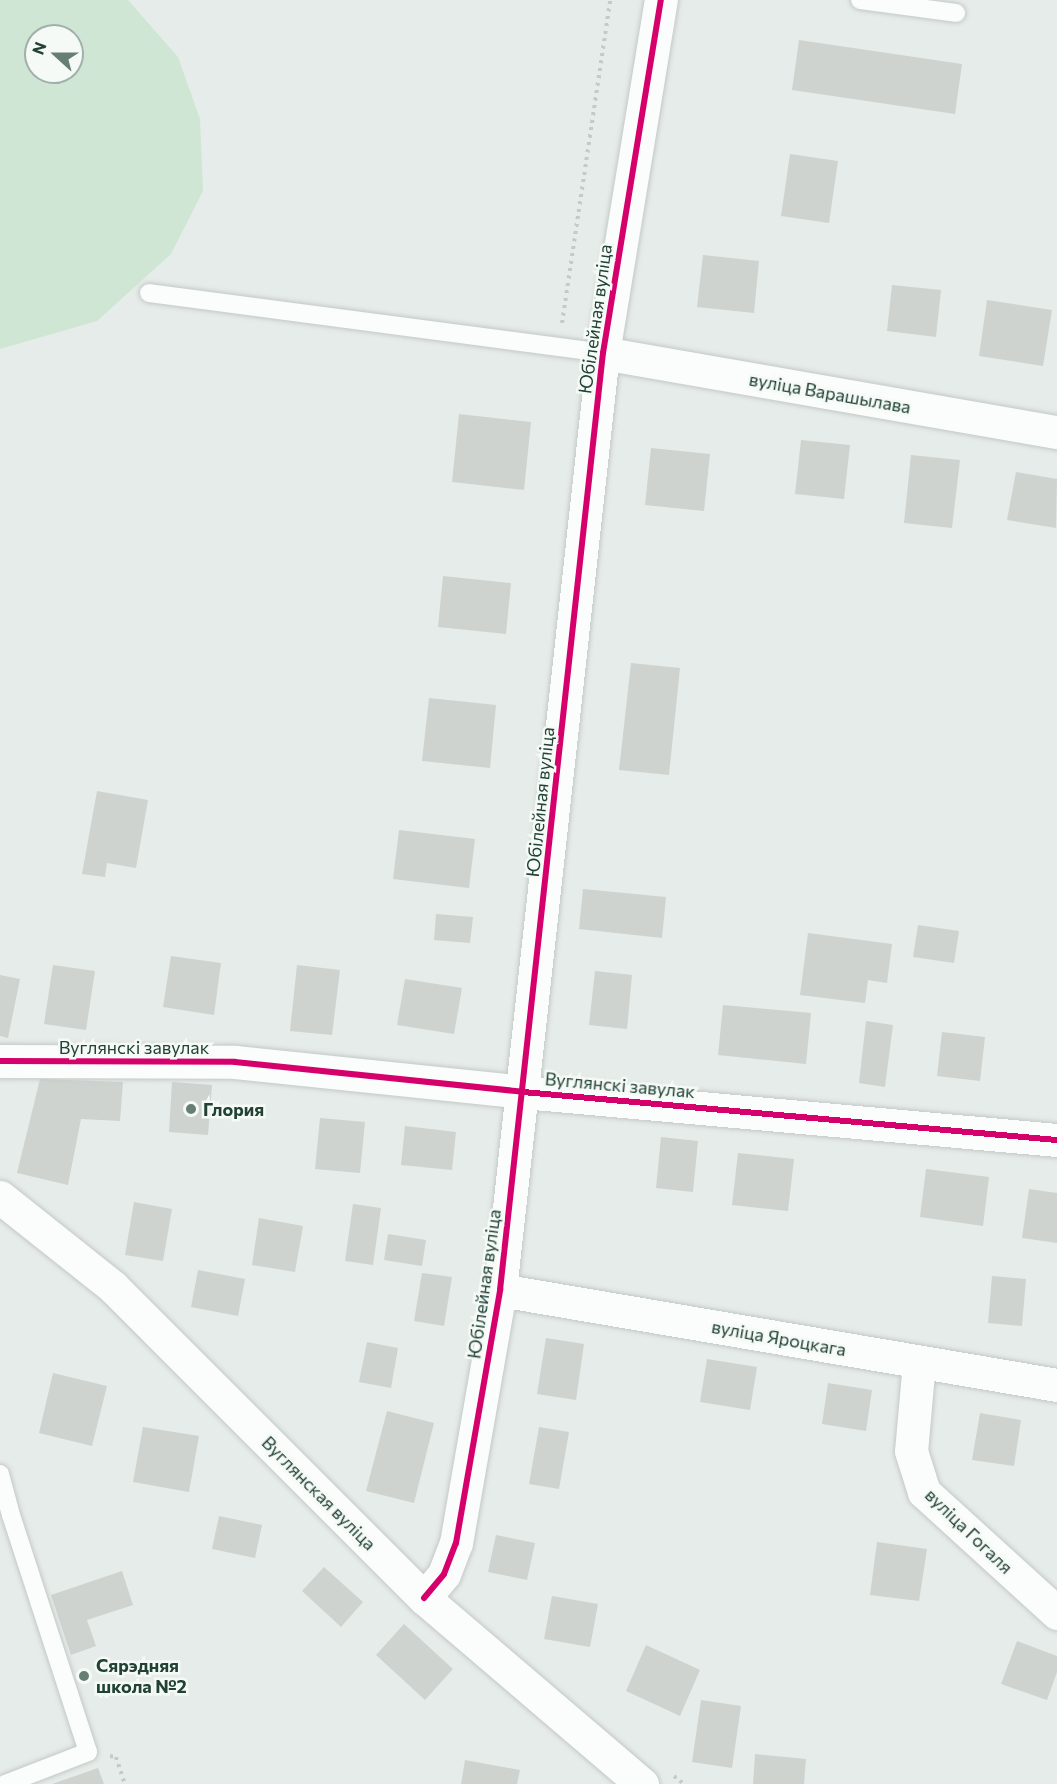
<!DOCTYPE html>
<meta charset="utf-8">
<style>
body{margin:0}
#map{position:relative;width:1057px;height:1784px;overflow:hidden;background:#e6ece9;font-family:Commissioner,sans-serif}
div>[style]{position:absolute}
[style*='--x']{left:calc(var(--x)*1px);top:calc(var(--y)*1px);width:calc(var(--w)*1px);rotate:calc(var(--a)*1deg)}
.green>*{inset:0;background:#cfe6d4}
.building>*{inset:0;background:#ced3d0}
.path>*{height:4px;margin-top:-2px;transform-origin:0;background:repeating-linear-gradient(90deg,#c2cbc7 0 3px,transparent 0 7.5px)}
.roads{filter:drop-shadow(0 0 2px #c3c9c6) drop-shadow(0 0 2px #c3c9c6)}
.service>*{height:18px;margin:-9px;padding:0 9px;transform-origin:9px;border-radius:9px;background:#fbfcfc}
.minor>*{height:33px;margin:-16.5px;padding:0 16.5px;transform-origin:16.5px;border-radius:16.5px;background:#fbfcfc}
.tertiary>*{height:33px;margin:-16.5px;padding:0 16.5px;transform-origin:16.5px;border-radius:16.5px;background:#fbfcfc}
.cycleway>*{height:6px;margin:-3px;padding:0 3px;transform-origin:3px;border-radius:3px;background:#d6006c}
.dots>*{width:16px;height:16px;translate:-50% -50%;box-sizing:border-box;border:3px solid #f5faf7;border-radius:50%}
span{translate:-50% -50%;white-space:nowrap;text-align:center;line-height:1.15;-webkit-text-stroke:5px #f5faf7;paint-order:stroke}
.street-label{font-size:18px;color:#224236}
.poi-label{font-size:18px;color:#224236;font-weight:700}
.left{translate:0 -50%;text-align:left}
.north{position:absolute;left:24px;top:24px;width:60px;height:60px;box-sizing:border-box;background:#f5faf7;border:2px solid #a1b0aa;border-radius:50%;rotate:291deg;font-size:16px;font-weight:700;line-height:24px;text-align:center;color:#224236}
.north::after{content:'';display:block;margin:auto;width:21px;height:27px;background:#677e75;clip-path:polygon(50% 0,100% 100%,50% 72%,0 100%)}
</style>
<div id="map">
<div class="green">
<i style="clip-path:polygon(evenodd,0 0,128px 0,178px 57px,200px 119px,203px 191px,171px 254px,97px 321px,0 349px,0 0,36px 36px,72px 36px,72px 72px,36px 72px,36px 36px)"></i>
</div>
<div class="building">
<i style="clip-path:polygon(799px 40px,962px 64px,955px 114px,792px 90px)"></i>
<i style="clip-path:polygon(790px 154px,838px 161px,829px 223px,781px 216px)"></i>
<i style="clip-path:polygon(703px 255px,759px 261px,754px 313px,697px 307px)"></i>
<i style="clip-path:polygon(892px 285px,941px 290px,936px 337px,887px 331px)"></i>
<i style="clip-path:polygon(987px 300px,1052px 310px,1043px 366px,979px 356px)"></i>
<i style="clip-path:polygon(459px 414px,531px 422px,524px 490px,452px 482px)"></i>
<i style="clip-path:polygon(801px 440px,850px 445px,844px 499px,795px 494px)"></i>
<i style="clip-path:polygon(651px 448px,710px 454px,704px 511px,645px 505px)"></i>
<i style="clip-path:polygon(911px 455px,960px 460px,952px 528px,904px 523px)"></i>
<i style="clip-path:polygon(1016px 472px,1057px 479px,1056px 528px,1007px 520px)"></i>
<i style="clip-path:polygon(443px 576px,511px 583px,506px 634px,438px 627px)"></i>
<i style="clip-path:polygon(631px 663px,680px 668px,669px 775px,619px 770px)"></i>
<i style="clip-path:polygon(429px 698px,496px 705px,490px 768px,422px 761px)"></i>
<i style="clip-path:polygon(97px 791px,148px 800px,136px 868px,107px 863px,105px 877px,82px 874px)"></i>
<i style="clip-path:polygon(399px 830px,475px 839px,469px 888px,393px 879px)"></i>
<i style="clip-path:polygon(583px 889px,666px 897px,662px 938px,579px 929px)"></i>
<i style="clip-path:polygon(436px 914px,473px 917px,470px 943px,434px 940px)"></i>
<i style="clip-path:polygon(918px 925px,959px 931px,954px 963px,913px 957px)"></i>
<i style="clip-path:polygon(808px 933px,892px 944px,887px 983px,868px 980px,865px 1003px,800px 995px)"></i>
<i style="clip-path:polygon(171px 956px,221px 963px,214px 1015px,163px 1007px)"></i>
<i style="clip-path:polygon(53px 965px,95px 971px,86px 1030px,44px 1024px)"></i>
<i style="clip-path:polygon(297px 965px,340px 970px,332px 1035px,290px 1031px)"></i>
<i style="clip-path:polygon(595px 971px,632px 975px,627px 1029px,589px 1025px)"></i>
<i style="clip-path:polygon(0 975px,20px 979px,8px 1038px,0 1036px)"></i>
<i style="clip-path:polygon(405px 979px,462px 988px,454px 1034px,397px 1025px)"></i>
<i style="clip-path:polygon(723px 1005px,811px 1013px,806px 1064px,718px 1055px)"></i>
<i style="clip-path:polygon(866px 1021px,893px 1025px,885px 1087px,859px 1083px)"></i>
<i style="clip-path:polygon(942px 1032px,985px 1037px,980px 1081px,937px 1076px)"></i>
<i style="clip-path:polygon(40px 1079px,123px 1082px,120px 1121px,81px 1119px,68px 1185px,17px 1173px)"></i>
<i style="clip-path:polygon(172px 1082px,212px 1085px,208px 1135px,169px 1132px)"></i>
<i style="clip-path:polygon(320px 1118px,365px 1122px,360px 1173px,315px 1169px)"></i>
<i style="clip-path:polygon(405px 1126px,456px 1132px,452px 1170px,401px 1165px)"></i>
<i style="clip-path:polygon(661px 1137px,698px 1141px,693px 1192px,656px 1188px)"></i>
<i style="clip-path:polygon(738px 1153px,794px 1159px,788px 1211px,732px 1205px)"></i>
<i style="clip-path:polygon(926px 1169px,989px 1177px,983px 1226px,920px 1217px)"></i>
<i style="clip-path:polygon(1029px 1189px,1057px 1193px,1057px 1243px,1022px 1238px)"></i>
<i style="clip-path:polygon(134px 1202px,172px 1209px,163px 1261px,125px 1255px)"></i>
<i style="clip-path:polygon(353px 1204px,381px 1208px,373px 1265px,345px 1261px)"></i>
<i style="clip-path:polygon(259px 1218px,303px 1226px,295px 1272px,252px 1265px)"></i>
<i style="clip-path:polygon(388px 1234px,426px 1240px,422px 1266px,384px 1260px)"></i>
<i style="clip-path:polygon(198px 1270px,245px 1279px,238px 1316px,191px 1307px)"></i>
<i style="clip-path:polygon(422px 1273px,452px 1277px,444px 1326px,414px 1321px)"></i>
<i style="clip-path:polygon(992px 1276px,1026px 1279px,1022px 1326px,988px 1323px)"></i>
<i style="clip-path:polygon(546px 1338px,584px 1344px,576px 1400px,537px 1394px)"></i>
<i style="clip-path:polygon(367px 1342px,398px 1348px,391px 1388px,359px 1382px)"></i>
<i style="clip-path:polygon(707px 1359px,757px 1367px,750px 1410px,700px 1402px)"></i>
<i style="clip-path:polygon(53px 1373px,107px 1386px,92px 1446px,39px 1433px)"></i>
<i style="clip-path:polygon(828px 1383px,872px 1390px,866px 1431px,822px 1424px)"></i>
<i style="clip-path:polygon(387px 1411px,434px 1423px,414px 1503px,366px 1491px)"></i>
<i style="clip-path:polygon(980px 1413px,1021px 1420px,1014px 1466px,972px 1460px)"></i>
<i style="clip-path:polygon(143px 1427px,199px 1436px,189px 1492px,133px 1482px)"></i>
<i style="clip-path:polygon(539px 1427px,569px 1432px,559px 1489px,529px 1484px)"></i>
<i style="clip-path:polygon(219px 1516px,262px 1525px,255px 1558px,212px 1549px)"></i>
<i style="clip-path:polygon(496px 1535px,535px 1543px,527px 1580px,488px 1572px)"></i>
<i style="clip-path:polygon(877px 1542px,927px 1549px,919px 1601px,870px 1595px)"></i>
<i style="clip-path:polygon(324px 1567px,363px 1602px,341px 1627px,302px 1591px)"></i>
<i style="clip-path:polygon(122px 1571px,133px 1605px,87px 1620px,96px 1646px,71px 1655px,51px 1595px)"></i>
<i style="clip-path:polygon(552px 1596px,598px 1604px,590px 1647px,544px 1639px)"></i>
<i style="clip-path:polygon(404px 1624px,453px 1669px,425px 1700px,376px 1655px)"></i>
<i style="clip-path:polygon(1017px 1641px,1057px 1656px,1057px 1672px,1047px 1700px,1001px 1684px)"></i>
<i style="clip-path:polygon(646px 1645px,700px 1670px,680px 1716px,626px 1691px)"></i>
<i style="clip-path:polygon(701px 1700px,741px 1706px,732px 1768px,692px 1762px)"></i>
<i style="clip-path:polygon(755px 1754px,806px 1759px,804px 1784px,753px 1784px)"></i>
<i style="clip-path:polygon(465px 1760px,520px 1770px,517px 1784px,461px 1784px)"></i>
<i style="clip-path:polygon(98px 1768px,104px 1784px,52px 1784px)"></i>
</div>
<div class="path">
<i style="--x:562;--y:323;--w:327;--a:-81.5"></i>
<i style="--x:110;--y:1756;--w:6;--a:9"></i>
<i style="--x:116;--y:1757;--w:28;--a:72"></i>
<i style="--x:674;--y:1776;--w:13;--a:39"></i>
</div>
<div class="roads">
<div class="service">
<i style="--x:860;--y:0;--w:97;--a:7.7"></i>
<i style="--x:149;--y:293;--w:458;--a:7.5"></i>
<i style="--x:0;--y:1474;--w:42;--a:75"></i>
<i style="--x:11;--y:1515;--w:249;--a:72"></i>
<i style="--x:88;--y:1752;--w:89;--a:158.9"></i>
</div>
<div class="minor">
<i style="--x:603;--y:353;--w:461;--a:9.9"></i>
<i style="--x:0;--y:1061;--w:235;--a:0.2"></i>
<i style="--x:235;--y:1062;--w:290;--a:5.9"></i>
<i style="--x:523;--y:1092;--w:536;--a:5.14"></i>
<i style="--x:500;--y:1290;--w:565;--a:9.68"></i>
<i style="--x:919;--y:1362;--w:89;--a:95.1"></i>
<i style="--x:911;--y:1451;--w:43;--a:72.4"></i>
<i style="--x:924;--y:1492;--w:180;--a:42.3"></i>
</div>
<div class="tertiary">
<i style="--x:0;--y:1197;--w:144;--a:38.5"></i>
<i style="--x:113;--y:1287;--w:440;--a:45"></i>
<i style="--x:424;--y:1598;--w:287;--a:40.5"></i>
<i style="--x:424;--y:1598;--w:31;--a:-50"></i>
<i style="--x:444;--y:1574;--w:33;--a:-69"></i>
<i style="--x:456;--y:1543;--w:257;--a:-80.1"></i>
<i style="--x:500;--y:1290;--w:943;--a:-83.73"></i>
<i style="--x:603;--y:353;--w:358;--a:-80.7"></i>
</div>
</div>
<div class="cycleway">
<i style="--x:0;--y:1061;--w:235;--a:0.2"></i>
<i style="--x:235;--y:1062;--w:290;--a:5.9"></i>
<i style="--x:523;--y:1092;--w:536;--a:5.14"></i>
<i style="--x:424;--y:1598;--w:31;--a:-50"></i>
<i style="--x:444;--y:1574;--w:33;--a:-69"></i>
<i style="--x:456;--y:1543;--w:257;--a:-80.1"></i>
<i style="--x:500;--y:1290;--w:943;--a:-83.73"></i>
<i style="--x:603;--y:353;--w:358;--a:-80.7"></i>
</div>
<div class="dots">
<i style="left:191px;top:1109px;background:#677e75"></i>
<i style="left:84px;top:1676px;background:#677e75"></i>
</div>
<div class="street-label">
<span style="left:595px;top:319px;rotate:-82deg">Юбілейная вуліца</span>
<span style="left:830px;top:393px;rotate:10deg">вуліца Варашылава</span>
<span style="left:540px;top:802px;rotate:-84deg">Юбілейная вуліца</span>
<span style="left:134px;top:1047px">Вуглянскі завулак</span>
<span style="left:620px;top:1085px;rotate:5deg">Вуглянскі завулак</span>
<span style="left:484px;top:1284px;rotate:-82deg">Юбілейная вуліца</span>
<span style="left:779px;top:1338px;rotate:10deg">вуліца Яроцкага</span>
<span style="left:319px;top:1493px;rotate:45deg">Вуглянская вуліца</span>
<span style="left:969px;top:1531px;rotate:44deg">вуліца Гогаля</span>
</div>
<div class="poi-label">
<span class="left" style="left:203px;top:1109px">Глория</span>
<span class="left" style="left:96px;top:1676px">Сярэдняя<br>школа №2</span>
</div>
<div class="north">N</div>
</div>
